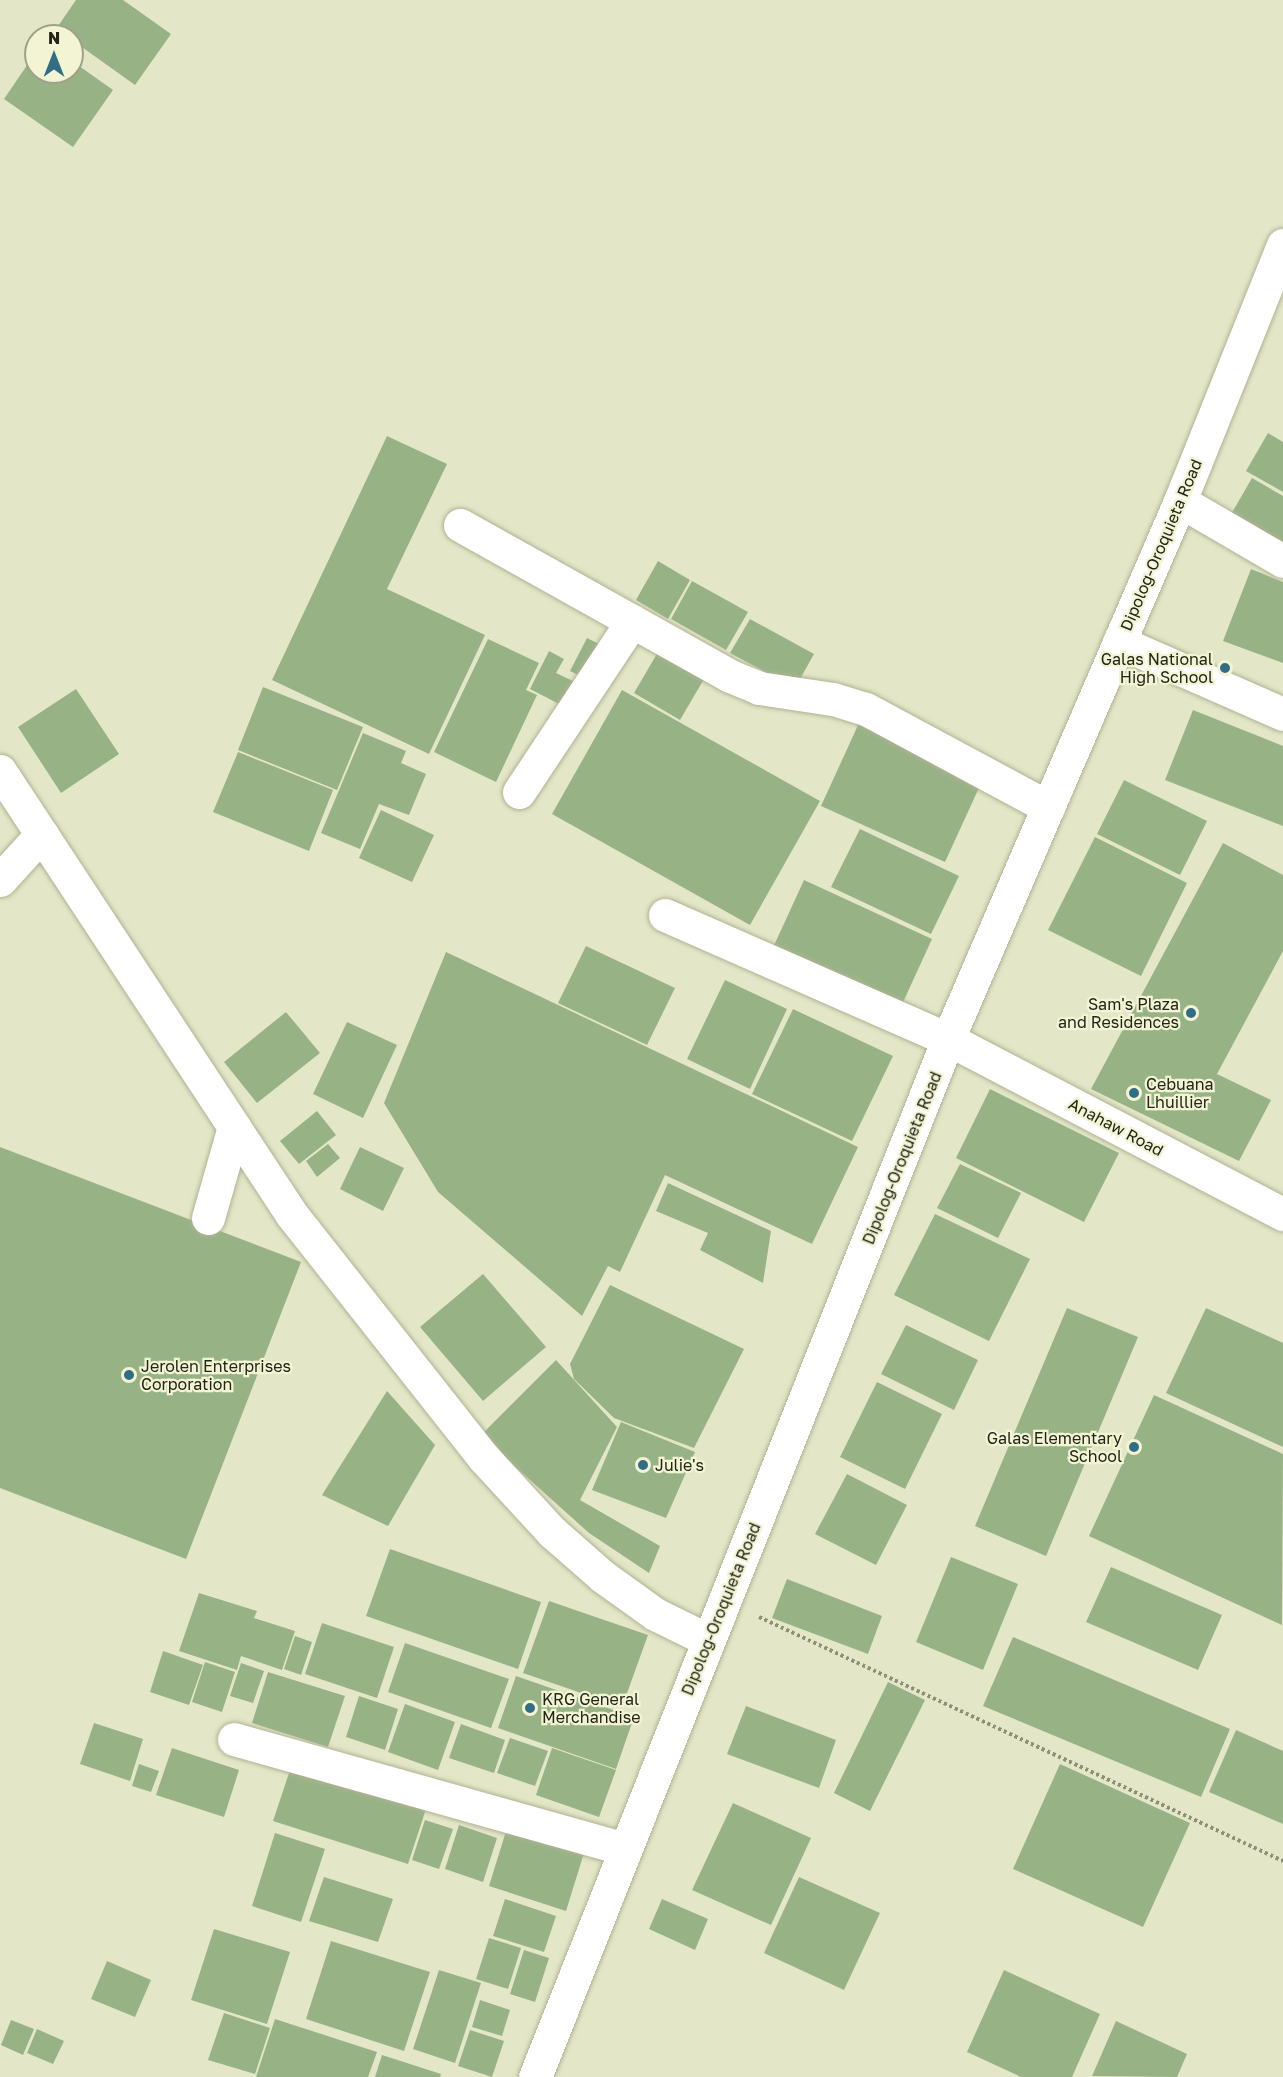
<!DOCTYPE html>
<style>
body{margin:0}
#map{position:relative;width:1283px;height:2077px;overflow:hidden;background:#e4e7c7;font-family:"Golos Text",sans-serif}
div>[style]{position:absolute}
[style*='--x']{left:calc(var(--x)*1px);top:calc(var(--y)*1px);width:calc(var(--w)*1px);rotate:calc(var(--a)*1deg)}
.building>*{inset:0;background:#97b386}
.path>*{height:4px;margin-top:-2px;transform-origin:0;background:repeating-linear-gradient(90deg,#8d8f78 0 3px,transparent 0 6px)}
.roads{filter:drop-shadow(0 0 2px #b0b294) drop-shadow(0 0 2px #b0b294)}
.minor>*{height:33px;margin:-16.5px;padding:0 16.5px;transform-origin:16.5px;border-radius:16.5px;background:#fff}
.major>*{height:33px;margin:-16.5px;padding:0 16.5px;transform-origin:16.5px;border-radius:16.5px;background:#fff}
.dots>*{width:16px;height:16px;translate:-50% -50%;box-sizing:border-box;border:3px solid #f2f4d4;border-radius:50%}
span{translate:-50% -50%;white-space:nowrap;text-align:center;line-height:1.15;-webkit-text-stroke:4.5px #f2f4d4;paint-order:stroke}
.street-label{font-size:16px;color:#232418}
.poi-label{font-size:16px;color:#232418}
.right{translate:-100% -50%;text-align:right}
.left{translate:0 -50%;text-align:left}
.north{position:absolute;left:24px;top:24px;width:60px;height:60px;box-sizing:border-box;background:#f2f4d4;border:2px solid #9fa189;border-radius:50%;rotate:0deg;font-size:16px;font-weight:700;line-height:24px;text-align:center;color:#232418}
.north::after{content:'';display:block;margin:auto;width:21px;height:27px;background:#316e85;clip-path:polygon(50% 0,100% 100%,50% 72%,0 100%)}
</style>
<div id="map">
<div class="building">
<i style="clip-path:polygon(76px 0,123px 0,171px 34px,135px 85px,72px 40px,72px 36px,56px 29px)"></i>
<i style="clip-path:polygon(36px 52px,36px 72px,72px 72px,72px 61px,113px 90px,73px 147px,4px 99px)"></i>
<i style="clip-path:polygon(1268px 433px,1283px 442px,1283px 492px,1246px 471px)"></i>
<i style="clip-path:polygon(387px 436px,447px 464px,387px 589px,485px 635px,429px 754px,272px 680px)"></i>
<i style="clip-path:polygon(1252px 478px,1283px 496px,1283px 546px,1230px 516px)"></i>
<i style="clip-path:polygon(658px 561px,690px 580px,668px 619px,636px 600px)"></i>
<i style="clip-path:polygon(1251px 569px,1283px 582px,1283px 663px,1223px 641px)"></i>
<i style="clip-path:polygon(692px 581px,748px 612px,726px 650px,671px 619px)"></i>
<i style="clip-path:polygon(750px 619px,814px 654px,795px 688px,730px 653px)"></i>
<i style="clip-path:polygon(587px 638px,605px 647px,588px 680px,570px 671px)"></i>
<i style="clip-path:polygon(488px 639px,539px 663px,526px 690px,537px 695px,496px 782px,434px 752px)"></i>
<i style="clip-path:polygon(549px 651px,564px 659px,556px 673px,577px 683px,565px 707px,530px 689px)"></i>
<i style="clip-path:polygon(658px 652px,704px 679px,680px 720px,634px 693px)"></i>
<i style="clip-path:polygon(263px 687px,363px 727px,337px 790px,238px 750px)"></i>
<i style="clip-path:polygon(76px 689px,119px 754px,61px 793px,18px 727px)"></i>
<i style="clip-path:polygon(622px 690px,820px 801px,750px 925px,552px 814px)"></i>
<i style="clip-path:polygon(1193px 710px,1283px 746px,1283px 826px,1165px 780px)"></i>
<i style="clip-path:polygon(859px 723px,983px 779px,945px 862px,821px 806px)"></i>
<i style="clip-path:polygon(363px 733px,406px 751px,401px 763px,426px 774px,409px 815px,379px 804px,360px 849px,321px 833px)"></i>
<i style="clip-path:polygon(238px 752px,333px 790px,309px 851px,213px 812px)"></i>
<i style="clip-path:polygon(1124px 780px,1207px 821px,1180px 875px,1097px 834px)"></i>
<i style="clip-path:polygon(381px 810px,434px 835px,412px 882px,359px 858px)"></i>
<i style="clip-path:polygon(860px 829px,959px 876px,931px 934px,831px 887px)"></i>
<i style="clip-path:polygon(1095px 837px,1187px 883px,1141px 976px,1048px 930px)"></i>
<i style="clip-path:polygon(1223px 843px,1283px 875px,1283px 951px,1217px 1074px,1271px 1100px,1239px 1161px,1091px 1089px)"></i>
<i style="clip-path:polygon(804px 880px,932px 939px,899px 1011px,771px 952px)"></i>
<i style="clip-path:polygon(586px 946px,675px 988px,647px 1045px,558px 1003px)"></i>
<i style="clip-path:polygon(446px 952px,858px 1147px,812px 1244px,665px 1175px,620px 1272px,608px 1266px,582px 1316px,438px 1192px,384px 1103px)"></i>
<i style="clip-path:polygon(725px 980px,787px 1009px,750px 1089px,687px 1059px)"></i>
<i style="clip-path:polygon(793px 1009px,893px 1056px,852px 1141px,752px 1094px)"></i>
<i style="clip-path:polygon(286px 1012px,320px 1053px,257px 1103px,224px 1062px)"></i>
<i style="clip-path:polygon(347px 1022px,397px 1045px,363px 1118px,313px 1094px)"></i>
<i style="clip-path:polygon(990px 1089px,1119px 1153px,1084px 1222px,956px 1158px)"></i>
<i style="clip-path:polygon(317px 1111px,336px 1135px,299px 1164px,280px 1141px)"></i>
<i style="clip-path:polygon(328px 1144px,340px 1158px,317px 1177px,306px 1161px)"></i>
<i style="clip-path:polygon(0 1147px,301px 1262px,186px 1559px,0 1488px)"></i>
<i style="clip-path:polygon(360px 1147px,404px 1168px,383px 1211px,340px 1189px)"></i>
<i style="clip-path:polygon(960px 1164px,1021px 1193px,998px 1238px,937px 1208px)"></i>
<i style="clip-path:polygon(668px 1183px,771px 1231px,763px 1283px,700px 1250px,708px 1233px,656px 1211px)"></i>
<i style="clip-path:polygon(935px 1214px,1030px 1259px,989px 1341px,894px 1295px)"></i>
<i style="clip-path:polygon(483px 1274px,546px 1347px,483px 1401px,420px 1327px)"></i>
<i style="clip-path:polygon(610px 1285px,744px 1349px,694px 1448px,614px 1418px,574px 1379px,570px 1364px)"></i>
<i style="clip-path:polygon(1067px 1308px,1138px 1337px,1046px 1556px,975px 1526px)"></i>
<i style="clip-path:polygon(1206px 1308px,1283px 1343px,1283px 1447px,1166px 1393px)"></i>
<i style="clip-path:polygon(906px 1325px,978px 1360px,954px 1410px,881px 1374px)"></i>
<i style="clip-path:polygon(556px 1360px,617px 1427px,580px 1500px,660px 1546px,649px 1573px,589px 1533px,500px 1453px,484px 1432px)"></i>
<i style="clip-path:polygon(877px 1382px,942px 1414px,905px 1489px,840px 1457px)"></i>
<i style="clip-path:polygon(387px 1391px,435px 1445px,388px 1526px,322px 1495px)"></i>
<i style="clip-path:polygon(1154px 1395px,1283px 1454px,1282px 1625px,1089px 1536px)"></i>
<i style="clip-path:polygon(621px 1422px,695px 1452px,666px 1518px,592px 1490px)"></i>
<i style="clip-path:polygon(847px 1474px,907px 1505px,876px 1565px,815px 1534px)"></i>
<i style="clip-path:polygon(390px 1549px,541px 1602px,518px 1669px,366px 1616px)"></i>
<i style="clip-path:polygon(951px 1557px,1018px 1584px,983px 1670px,916px 1642px)"></i>
<i style="clip-path:polygon(1111px 1567px,1222px 1615px,1198px 1670px,1086px 1622px)"></i>
<i style="clip-path:polygon(787px 1579px,882px 1616px,868px 1654px,772px 1618px)"></i>
<i style="clip-path:polygon(199px 1593px,257px 1611px,254px 1618px,295px 1631px,282px 1670px,241px 1656px,237px 1670px,179px 1651px)"></i>
<i style="clip-path:polygon(549px 1601px,648px 1635px,622px 1707px,523px 1673px)"></i>
<i style="clip-path:polygon(322px 1623px,394px 1647px,377px 1698px,305px 1674px)"></i>
<i style="clip-path:polygon(295px 1636px,312px 1642px,301px 1675px,284px 1669px)"></i>
<i style="clip-path:polygon(1013px 1637px,1230px 1729px,1201px 1797px,983px 1706px)"></i>
<i style="clip-path:polygon(405px 1643px,509px 1679px,491px 1728px,388px 1692px)"></i>
<i style="clip-path:polygon(163px 1651px,203px 1665px,189px 1705px,150px 1692px)"></i>
<i style="clip-path:polygon(205px 1662px,235px 1672px,222px 1712px,192px 1702px)"></i>
<i style="clip-path:polygon(241px 1663px,264px 1671px,253px 1703px,230px 1696px)"></i>
<i style="clip-path:polygon(268px 1672px,345px 1696px,328px 1747px,252px 1723px)"></i>
<i style="clip-path:polygon(516px 1676px,634px 1717px,616px 1769px,498px 1728px)"></i>
<i style="clip-path:polygon(888px 1682px,925px 1700px,870px 1811px,834px 1793px)"></i>
<i style="clip-path:polygon(359px 1696px,398px 1709px,385px 1750px,346px 1737px)"></i>
<i style="clip-path:polygon(405px 1704px,455px 1722px,438px 1770px,388px 1752px)"></i>
<i style="clip-path:polygon(746px 1706px,836px 1740px,819px 1788px,727px 1754px)"></i>
<i style="clip-path:polygon(94px 1723px,143px 1739px,130px 1781px,80px 1764px)"></i>
<i style="clip-path:polygon(461px 1724px,505px 1740px,494px 1773px,449px 1758px)"></i>
<i style="clip-path:polygon(1236px 1730px,1283px 1751px,1283px 1824px,1209px 1792px)"></i>
<i style="clip-path:polygon(510px 1738px,548px 1751px,535px 1786px,497px 1773px)"></i>
<i style="clip-path:polygon(172px 1748px,239px 1770px,224px 1817px,156px 1795px)"></i>
<i style="clip-path:polygon(552px 1748px,616px 1770px,599px 1817px,536px 1795px)"></i>
<i style="clip-path:polygon(139px 1764px,159px 1771px,151px 1792px,132px 1786px)"></i>
<i style="clip-path:polygon(1060px 1764px,1190px 1823px,1143px 1927px,1013px 1869px)"></i>
<i style="clip-path:polygon(291px 1767px,426px 1809px,408px 1864px,273px 1821px)"></i>
<i style="clip-path:polygon(733px 1803px,811px 1838px,771px 1925px,692px 1890px)"></i>
<i style="clip-path:polygon(425px 1820px,453px 1829px,439px 1869px,412px 1860px)"></i>
<i style="clip-path:polygon(459px 1825px,497px 1838px,483px 1882px,445px 1869px)"></i>
<i style="clip-path:polygon(507px 1828px,584px 1853px,566px 1911px,489px 1886px)"></i>
<i style="clip-path:polygon(275px 1833px,325px 1849px,301px 1922px,252px 1906px)"></i>
<i style="clip-path:polygon(324px 1877px,393px 1899px,378px 1942px,309px 1921px)"></i>
<i style="clip-path:polygon(799px 1877px,880px 1913px,844px 1990px,764px 1953px)"></i>
<i style="clip-path:polygon(505px 1899px,556px 1916px,544px 1952px,493px 1936px)"></i>
<i style="clip-path:polygon(662px 1899px,708px 1919px,695px 1950px,649px 1929px)"></i>
<i style="clip-path:polygon(214px 1929px,290px 1952px,267px 2024px,191px 2000px)"></i>
<i style="clip-path:polygon(489px 1938px,521px 1948px,508px 1989px,476px 1979px)"></i>
<i style="clip-path:polygon(331px 1941px,430px 1972px,404px 2051px,306px 2019px)"></i>
<i style="clip-path:polygon(524px 1950px,549px 1958px,535px 2002px,510px 1994px)"></i>
<i style="clip-path:polygon(107px 1961px,151px 1980px,135px 2017px,91px 1999px)"></i>
<i style="clip-path:polygon(439px 1970px,481px 1983px,455px 2063px,413px 2049px)"></i>
<i style="clip-path:polygon(1004px 1970px,1100px 2014px,1072px 2077px,1021px 2077px,967px 2052px)"></i>
<i style="clip-path:polygon(480px 2000px,510px 2010px,502px 2036px,472px 2027px)"></i>
<i style="clip-path:polygon(224px 2013px,270px 2028px,255px 2074px,208px 2060px)"></i>
<i style="clip-path:polygon(275px 2019px,377px 2052px,368px 2077px,256px 2077px)"></i>
<i style="clip-path:polygon(11px 2020px,34px 2029px,23px 2055px,1px 2045px)"></i>
<i style="clip-path:polygon(1116px 2021px,1187px 2054px,1177px 2077px,1092px 2076px)"></i>
<i style="clip-path:polygon(37px 2029px,64px 2041px,53px 2064px,27px 2053px)"></i>
<i style="clip-path:polygon(470px 2030px,504px 2041px,492px 2077px,458px 2066px)"></i>
<i style="clip-path:polygon(382px 2055px,441px 2074px,440px 2077px,375px 2077px)"></i>
</div>
<div class="path">
<i style="--x:759;--y:1617;--w:578;--a:24.97"></i>
</div>
<div class="roads">
<div class="minor">
<i style="--x:1180;--y:501;--w:119;--a:30.2"></i>
<i style="--x:460;--y:525;--w:309;--a:29.2"></i>
<i style="--x:730;--y:676;--w:31;--a:22"></i>
<i style="--x:759;--y:688;--w:75;--a:8.5"></i>
<i style="--x:833;--y:699;--w:34;--a:17"></i>
<i style="--x:866;--y:709;--w:207;--a:28.3"></i>
<i style="--x:1119;--y:642;--w:179;--a:23.7"></i>
<i style="--x:0;--y:771;--w:531;--a:56.67"></i>
<i style="--x:292;--y:1215;--w:308;--a:51.7"></i>
<i style="--x:483;--y:1457;--w:102;--a:47.4"></i>
<i style="--x:552;--y:1532;--w:67;--a:41.3"></i>
<i style="--x:602;--y:1576;--w:65;--a:35.6"></i>
<i style="--x:655;--y:1614;--w:59;--a:26.1"></i>
<i style="--x:519;--y:792;--w:205;--a:-56.5"></i>
<i style="--x:0;--y:880;--w:62;--a:-47.6"></i>
<i style="--x:665;--y:915;--w:309;--a:23.7"></i>
<i style="--x:948;--y:1039;--w:378;--a:27.6"></i>
<i style="--x:208;--y:1218;--w:95;--a:-74.1"></i>
<i style="--x:234;--y:1739;--w:406;--a:15.7"></i>
</div>
<div class="major">
<i style="--x:535;--y:2077;--w:1117;--a:-68.3"></i>
<i style="--x:948;--y:1039;--w:586;--a:-66.67"></i>
<i style="--x:1180;--y:501;--w:276;--a:-68.1"></i>
</div>
</div>
<div class="dots">
<i style="left:1225px;top:668px;background:#316e85"></i>
<i style="left:1191px;top:1013px;background:#316e85"></i>
<i style="left:1134px;top:1093px;background:#316e85"></i>
<i style="left:129px;top:1375px;background:#316e85"></i>
<i style="left:1134px;top:1447px;background:#316e85"></i>
<i style="left:643px;top:1465px;background:#316e85"></i>
<i style="left:530px;top:1708px;background:#316e85"></i>
</div>
<div class="street-label">
<span style="left:1161px;top:545px;rotate:-67deg">Dipolog-Oroquieta Road</span>
<span style="left:1116px;top:1127px;rotate:28deg">Anahaw Road</span>
<span style="left:902px;top:1158px;rotate:-68deg">Dipolog-Oroquieta Road</span>
<span style="left:721px;top:1609px;rotate:-68deg">Dipolog-Oroquieta Road</span>
</div>
<div class="poi-label">
<span class="right" style="left:1213px;top:668px">Galas National<br>High School</span>
<span class="right" style="left:1179px;top:1013px">Sam's Plaza<br>and Residences</span>
<span class="left" style="left:1146px;top:1093px">Cebuana<br>Lhuillier</span>
<span class="left" style="left:141px;top:1375px">Jerolen Enterprises<br>Corporation</span>
<span class="right" style="left:1122px;top:1447px">Galas Elementary<br>School</span>
<span class="left" style="left:655px;top:1465px">Julie's</span>
<span class="left" style="left:542px;top:1708px">KRG General<br>Merchandise</span>
</div>
<div class="north">N</div>
</div>
